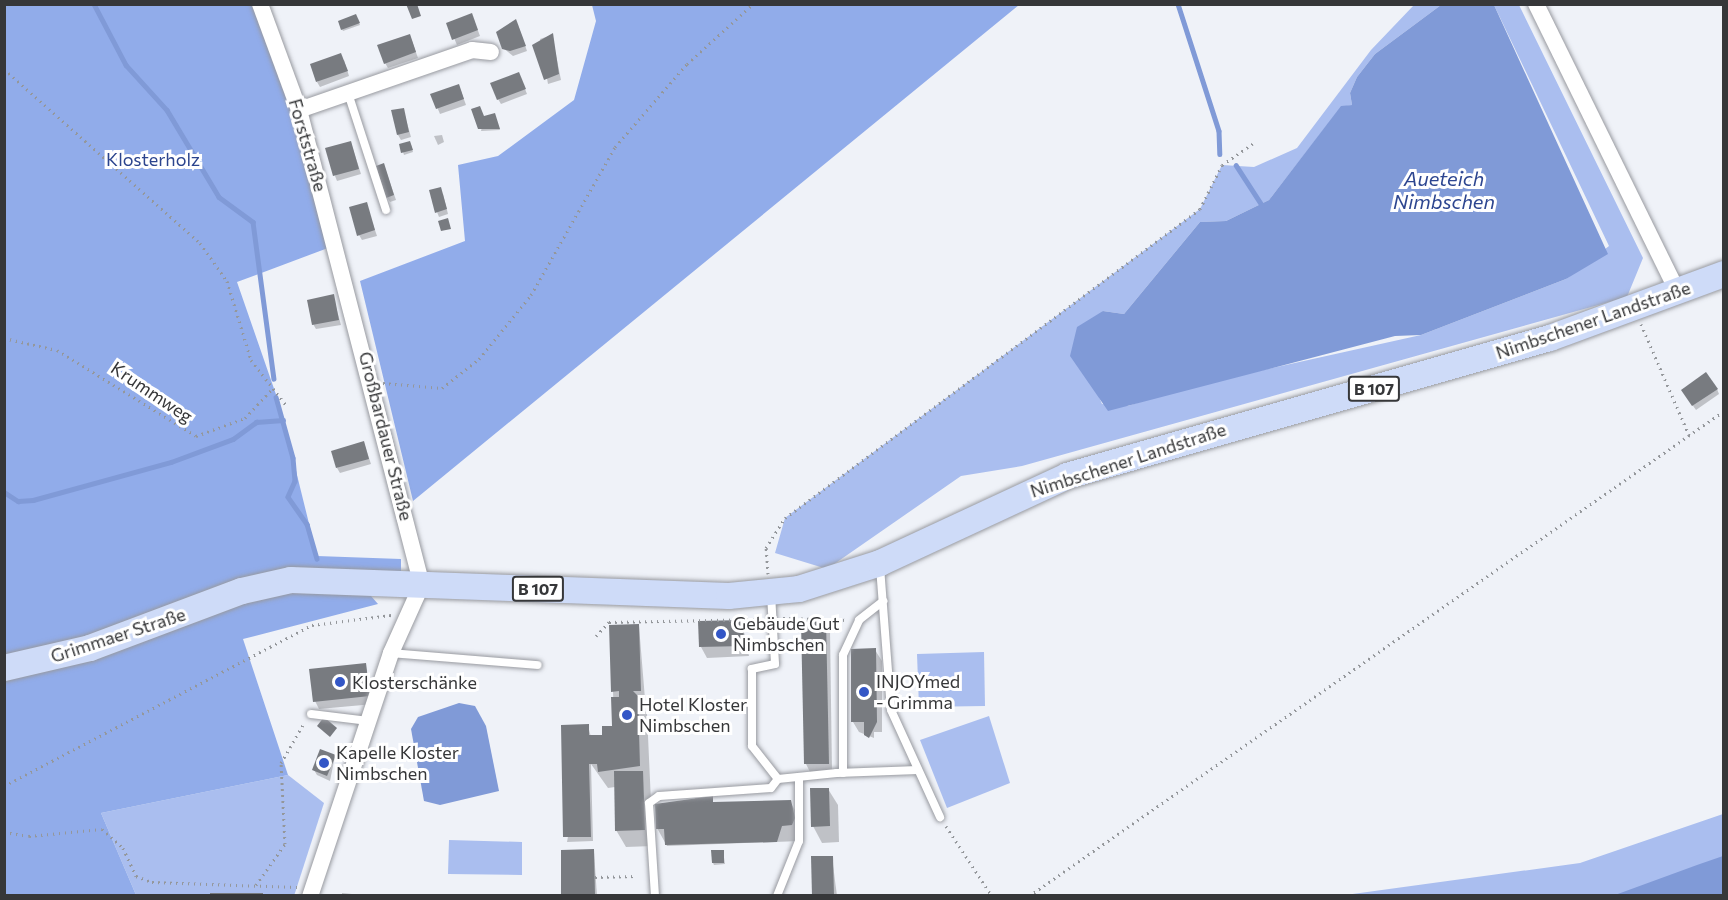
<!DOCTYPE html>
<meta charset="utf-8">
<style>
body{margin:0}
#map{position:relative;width:1728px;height:900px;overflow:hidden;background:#eff2f8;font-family:Commissioner,sans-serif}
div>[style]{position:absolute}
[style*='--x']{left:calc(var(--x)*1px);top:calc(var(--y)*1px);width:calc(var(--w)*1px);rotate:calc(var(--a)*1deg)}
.green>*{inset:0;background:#aabeef}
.forest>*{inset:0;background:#91acea}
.water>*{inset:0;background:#809ad7}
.shadow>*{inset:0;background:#0003}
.stream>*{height:4.5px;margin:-2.25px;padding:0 2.25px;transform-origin:2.25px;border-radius:2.25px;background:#809ad7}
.building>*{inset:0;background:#787b80}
.path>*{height:3px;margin-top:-1.5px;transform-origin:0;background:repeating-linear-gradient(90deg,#94979b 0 1.5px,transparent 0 6px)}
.roads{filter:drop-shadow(0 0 2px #989aa0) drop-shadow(0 0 2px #989aa0)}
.lane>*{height:8px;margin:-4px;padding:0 4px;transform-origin:4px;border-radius:4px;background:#fff}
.street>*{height:16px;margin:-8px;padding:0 8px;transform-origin:8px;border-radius:8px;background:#fff}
.primary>*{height:26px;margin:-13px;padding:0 13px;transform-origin:13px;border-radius:13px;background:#cedbf8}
.dots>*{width:16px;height:16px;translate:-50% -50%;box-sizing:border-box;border:3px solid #fff;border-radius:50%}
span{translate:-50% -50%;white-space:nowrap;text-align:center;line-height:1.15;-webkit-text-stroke:6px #fff;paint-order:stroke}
.shield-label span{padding:2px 4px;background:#fff;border:2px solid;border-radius:4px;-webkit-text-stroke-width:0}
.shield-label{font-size:16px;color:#363739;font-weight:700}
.street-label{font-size:18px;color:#363739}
.park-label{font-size:18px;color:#2b448e}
.poi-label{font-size:18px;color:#363739}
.left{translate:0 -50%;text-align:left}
.water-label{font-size:20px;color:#2d4690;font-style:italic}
.frame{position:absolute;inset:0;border:6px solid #363739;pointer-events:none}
</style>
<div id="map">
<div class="green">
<i style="clip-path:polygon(1414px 5px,1441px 5px,1375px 54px,1357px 77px,1350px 93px,1352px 105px,1341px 107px,1269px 200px,1226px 221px,1200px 222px,1124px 314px,1103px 311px,1078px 367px,1091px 378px,1102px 404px,1128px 406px,1178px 389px,1421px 335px,1566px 279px,1609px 246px,1494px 5px,1519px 5px,1643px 258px,1627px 297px,1022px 466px,961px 476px,827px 569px,775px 553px,785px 518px,1200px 209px,1222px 165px,1254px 167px,1297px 148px,1371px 50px)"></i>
<i style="clip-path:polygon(984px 652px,985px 706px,919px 707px,917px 654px)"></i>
<i style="clip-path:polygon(989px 716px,1010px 783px,947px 808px,920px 740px)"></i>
<i style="clip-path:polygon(288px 775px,324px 803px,294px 896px,136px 895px,101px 813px)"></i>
<i style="clip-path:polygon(1723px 814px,1723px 895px,1338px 896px,1580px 863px)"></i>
<i style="clip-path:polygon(449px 840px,522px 842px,522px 875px,448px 874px)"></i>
</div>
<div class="forest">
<i style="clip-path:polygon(4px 5px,267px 5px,328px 248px,237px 282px,280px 406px,317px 556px,401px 559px,401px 572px,135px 625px,5px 660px)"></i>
<i style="clip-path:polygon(592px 5px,1019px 5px,413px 501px,360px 281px,465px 241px,458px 165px,498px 156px,574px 100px,596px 21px)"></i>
<i style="clip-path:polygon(340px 587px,371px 596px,378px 604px,243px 639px,288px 775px,101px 813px,136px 895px,5px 895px,4px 676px,257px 593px)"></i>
</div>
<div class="water">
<i style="clip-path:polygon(1441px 5px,1494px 5px,1608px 254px,1566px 279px,1421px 335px,1395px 336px,1108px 411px,1070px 356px,1077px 327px,1103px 311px,1124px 314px,1200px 222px,1226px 221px,1269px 200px,1341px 106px,1352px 105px,1350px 93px,1357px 77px,1375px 54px)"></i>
<i style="clip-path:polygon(459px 703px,475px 706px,486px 726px,499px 791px,440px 805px,424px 801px,411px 729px,418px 717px)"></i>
<i style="clip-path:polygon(1723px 856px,1723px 895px,1615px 895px,1697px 865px)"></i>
</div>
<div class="shadow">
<i style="clip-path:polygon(356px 16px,360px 25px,343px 31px,342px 29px)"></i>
<i style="clip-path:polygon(474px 20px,480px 36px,457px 45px,448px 24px)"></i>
<i style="clip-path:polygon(518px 25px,527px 51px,513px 56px,503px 48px)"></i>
<i style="clip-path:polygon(552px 35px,561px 80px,548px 84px,540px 39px)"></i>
<i style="clip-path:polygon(412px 41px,418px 58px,388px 68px,385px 63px)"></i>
<i style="clip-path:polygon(344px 60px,349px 76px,320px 87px,317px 82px)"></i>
<i style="clip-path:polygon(521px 79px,527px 94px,501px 104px,498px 99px)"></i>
<i style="clip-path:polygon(461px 91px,466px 105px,440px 114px,432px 95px)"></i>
<i style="clip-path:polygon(403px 109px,411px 137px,401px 140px,398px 135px)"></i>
<i style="clip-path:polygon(495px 116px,500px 130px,481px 131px,484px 118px)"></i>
<i style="clip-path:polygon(442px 135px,444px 142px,438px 145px,434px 136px)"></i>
<i style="clip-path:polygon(351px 143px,361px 174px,337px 181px,335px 176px)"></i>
<i style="clip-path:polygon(401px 145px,411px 145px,413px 152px,404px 155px)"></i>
<i style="clip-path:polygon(384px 165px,396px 200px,390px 202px,387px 197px)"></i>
<i style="clip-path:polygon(443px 194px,448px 214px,439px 217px,437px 212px)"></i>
<i style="clip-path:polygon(366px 204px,377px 236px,362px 240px,359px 235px)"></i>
<i style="clip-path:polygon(333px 296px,341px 325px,316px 329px,313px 324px)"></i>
<i style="clip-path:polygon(1717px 389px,1719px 394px,1696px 410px,1686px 396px)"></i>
<i style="clip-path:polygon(364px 443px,371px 464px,340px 473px,337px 468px)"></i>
<i style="clip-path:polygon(742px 622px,749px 656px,707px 658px,701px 647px)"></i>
<i style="clip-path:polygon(825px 622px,830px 630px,832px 771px,810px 772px,806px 764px)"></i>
<i style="clip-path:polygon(639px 626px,645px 699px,638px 699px,647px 714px,653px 846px,626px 847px,616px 830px,615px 787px,608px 788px,591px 764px,593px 841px,567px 842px,588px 726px,591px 737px,604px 737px,614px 727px,613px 691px)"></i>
<i style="clip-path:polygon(875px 650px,882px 661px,882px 732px,874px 732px,874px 738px,859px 732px,853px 722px)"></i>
<i style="clip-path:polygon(365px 665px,374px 704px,319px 709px,315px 701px)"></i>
<i style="clip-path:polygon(335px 756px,330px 781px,317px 775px,314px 770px)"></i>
<i style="clip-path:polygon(828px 789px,838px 805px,839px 842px,822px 843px,813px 826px)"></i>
<i style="clip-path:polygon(695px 798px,712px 798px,713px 804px,790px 802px,800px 818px,800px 841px,667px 846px,657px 828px,695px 804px)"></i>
<i style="clip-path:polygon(594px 851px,597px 896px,563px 896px)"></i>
<i style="clip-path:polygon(723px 851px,725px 864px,714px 865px,713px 863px)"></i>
<i style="clip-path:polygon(832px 857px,837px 896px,813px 896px)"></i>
<i style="clip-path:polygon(342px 893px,372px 896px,342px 896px)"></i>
<i style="clip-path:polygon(158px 895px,262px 895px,263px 896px)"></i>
</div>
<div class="stream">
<i style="--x:94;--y:4;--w:69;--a:62.3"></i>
<i style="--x:126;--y:65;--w:61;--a:47.7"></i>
<i style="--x:167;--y:110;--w:101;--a:59.1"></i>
<i style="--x:219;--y:197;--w:42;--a:36.3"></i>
<i style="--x:253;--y:222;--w:158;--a:82.4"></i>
<i style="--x:1178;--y:4;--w:133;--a:72.1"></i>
<i style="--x:1219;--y:131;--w:23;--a:88"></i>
<i style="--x:1236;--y:165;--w:48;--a:57"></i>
<i style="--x:276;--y:397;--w:63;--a:74.4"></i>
<i style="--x:293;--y:458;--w:23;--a:85"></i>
<i style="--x:295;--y:481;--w:17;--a:114"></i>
<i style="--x:288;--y:497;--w:33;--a:55"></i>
<i style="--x:307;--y:524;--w:36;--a:74"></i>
<i style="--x:4;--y:492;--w:17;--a:33"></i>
<i style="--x:18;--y:501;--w:15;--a:-4"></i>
<i style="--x:33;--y:500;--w:143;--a:-15.4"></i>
<i style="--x:171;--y:462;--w:66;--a:-20.4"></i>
<i style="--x:233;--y:439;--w:29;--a:-36"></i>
<i style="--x:256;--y:422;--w:27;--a:-4"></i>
</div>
<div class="building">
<i style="clip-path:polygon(406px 4px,417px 4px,421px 16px,412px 19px)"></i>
<i style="clip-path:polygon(472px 13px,478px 30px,452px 40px,446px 23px)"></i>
<i style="clip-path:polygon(356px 14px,360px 23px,341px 30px,338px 21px)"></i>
<i style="clip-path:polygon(516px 19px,526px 46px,510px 51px,502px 49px,496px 32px)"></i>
<i style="clip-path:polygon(553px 33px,559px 74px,544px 80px,532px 45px)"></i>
<i style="clip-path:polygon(410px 34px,416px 52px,384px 64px,377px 45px)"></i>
<i style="clip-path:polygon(341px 53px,348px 71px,316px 82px,310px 64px)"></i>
<i style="clip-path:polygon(519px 72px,526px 89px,497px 100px,490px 83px)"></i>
<i style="clip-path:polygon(459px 84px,464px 99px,436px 109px,430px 94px)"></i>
<i style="clip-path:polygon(480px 106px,484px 116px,495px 113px,500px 129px,478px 129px,471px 109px)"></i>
<i style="clip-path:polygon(404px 108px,409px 132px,397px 135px,391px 110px)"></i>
<i style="clip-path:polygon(351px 141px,359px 169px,333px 176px,325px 148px)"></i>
<i style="clip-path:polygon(410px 141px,413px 150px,401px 153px,399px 144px)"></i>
<i style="clip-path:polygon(384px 163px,394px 195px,386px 198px,376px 166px)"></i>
<i style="clip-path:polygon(441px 187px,447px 209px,435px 213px,429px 190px)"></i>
<i style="clip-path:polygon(367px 202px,375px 230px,357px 236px,349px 207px)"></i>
<i style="clip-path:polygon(448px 218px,451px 229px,441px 231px,438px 221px)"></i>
<i style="clip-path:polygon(334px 294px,339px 320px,312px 325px,307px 300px)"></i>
<i style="clip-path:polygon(1706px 372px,1718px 389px,1692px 406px,1681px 390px)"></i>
<i style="clip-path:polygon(364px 441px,369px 459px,336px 468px,331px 451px)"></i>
<i style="clip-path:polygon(743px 620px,744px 646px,699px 647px,698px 621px)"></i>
<i style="clip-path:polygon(826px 620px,829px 764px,804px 764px,801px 621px)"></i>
<i style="clip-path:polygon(639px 624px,641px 691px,633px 691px,638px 696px,640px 766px,598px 772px,597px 764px,589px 764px,591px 837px,563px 837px,561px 725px,589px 724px,589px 735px,602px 735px,602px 726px,612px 726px,611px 697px,619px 697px,619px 691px,611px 692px,609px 625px)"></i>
<i style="clip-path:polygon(876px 648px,877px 722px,869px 738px,864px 735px,864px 722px,851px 722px,851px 649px)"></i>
<i style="clip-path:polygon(366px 663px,370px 696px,313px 702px,309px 669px)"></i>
<i style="clip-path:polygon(324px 717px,337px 728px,330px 737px,317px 726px)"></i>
<i style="clip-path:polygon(320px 749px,336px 755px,327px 776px,312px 770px)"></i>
<i style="clip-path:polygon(614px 771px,643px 771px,645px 830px,615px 831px)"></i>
<i style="clip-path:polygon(810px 788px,829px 788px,830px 826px,811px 827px)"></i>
<i style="clip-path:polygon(713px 796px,713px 802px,791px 800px,795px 818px,792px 825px,782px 826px,777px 842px,665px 845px,664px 829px,656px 829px,655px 804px)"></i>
<i style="clip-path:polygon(594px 849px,595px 896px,561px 896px,561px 850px)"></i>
<i style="clip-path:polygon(711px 850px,724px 850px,724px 863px,712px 863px)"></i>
<i style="clip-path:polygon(811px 856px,833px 856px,834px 896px,812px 896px)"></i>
<i style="clip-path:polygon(210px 893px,263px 893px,263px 896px,210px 896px)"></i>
</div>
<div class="path">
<i style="--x:4;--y:69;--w:262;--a:41.6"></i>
<i style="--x:200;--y:243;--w:47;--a:54.6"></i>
<i style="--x:227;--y:281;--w:83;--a:73.1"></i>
<i style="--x:251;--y:360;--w:57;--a:52.1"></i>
<i style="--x:1641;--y:324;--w:121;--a:66.6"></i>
<i style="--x:4;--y:338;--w:54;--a:12.8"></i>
<i style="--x:57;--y:350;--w:163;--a:31.7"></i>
<i style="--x:196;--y:436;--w:52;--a:-20.2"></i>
<i style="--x:245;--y:418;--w:41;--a:-47"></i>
<i style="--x:383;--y:383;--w:59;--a:4.8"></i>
<i style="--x:442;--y:388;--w:47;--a:-38.1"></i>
<i style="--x:479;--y:359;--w:82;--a:-50.9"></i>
<i style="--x:531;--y:295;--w:170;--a:-60.4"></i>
<i style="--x:615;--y:147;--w:110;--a:-49.1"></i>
<i style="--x:687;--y:64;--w:89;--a:-42.3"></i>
<i style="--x:768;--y:574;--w:26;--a:-94"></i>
<i style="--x:766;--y:548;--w:36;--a:-58"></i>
<i style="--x:785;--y:518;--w:517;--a:-36.67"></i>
<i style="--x:1200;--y:209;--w:49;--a:-63.4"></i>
<i style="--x:1222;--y:165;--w:40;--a:-34.9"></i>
<i style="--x:783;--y:618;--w:65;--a:1.8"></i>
<i style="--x:596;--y:636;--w:19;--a:-47"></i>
<i style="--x:609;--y:622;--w:153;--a:-1.1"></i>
<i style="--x:4;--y:786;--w:348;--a:-27.6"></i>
<i style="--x:312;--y:625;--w:80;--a:-7.2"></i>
<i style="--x:946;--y:826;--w:84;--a:56.7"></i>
<i style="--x:4;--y:832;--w:25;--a:9"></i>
<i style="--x:29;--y:836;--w:73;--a:-5.5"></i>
<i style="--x:102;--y:829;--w:28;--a:42"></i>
<i style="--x:123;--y:848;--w:31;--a:65"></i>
<i style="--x:136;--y:876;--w:17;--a:21"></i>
<i style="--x:152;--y:882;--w:145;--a:2"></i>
<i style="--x:595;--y:877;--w:41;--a:-1.4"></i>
<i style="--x:256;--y:885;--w:50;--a:-54.7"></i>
<i style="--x:285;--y:844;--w:81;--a:-92.8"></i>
<i style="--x:281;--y:763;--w:46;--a:-60.1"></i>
<i style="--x:1029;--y:896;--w:847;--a:-34.91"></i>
</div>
<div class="roads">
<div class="lane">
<i style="--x:348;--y:93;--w:123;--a:72"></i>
<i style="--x:880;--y:567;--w:143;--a:85.6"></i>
<i style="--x:891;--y:710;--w:118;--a:65.4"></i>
<i style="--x:771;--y:594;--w:70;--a:86.7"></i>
<i style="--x:775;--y:664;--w:24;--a:168"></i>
<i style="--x:752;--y:669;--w:77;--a:90"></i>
<i style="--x:752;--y:746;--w:42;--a:51.8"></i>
<i style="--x:391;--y:653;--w:147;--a:4.7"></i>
<i style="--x:311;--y:714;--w:58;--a:6.9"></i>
<i style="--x:843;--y:773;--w:118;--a:-90"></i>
<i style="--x:843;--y:655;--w:38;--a:-65"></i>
<i style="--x:859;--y:620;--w:31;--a:-38"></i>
<i style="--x:655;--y:896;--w:93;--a:-93.7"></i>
<i style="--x:649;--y:803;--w:12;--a:-35"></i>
<i style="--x:659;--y:796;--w:112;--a:-4.1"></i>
<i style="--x:771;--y:788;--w:11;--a:-52"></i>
<i style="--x:778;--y:779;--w:59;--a:-5.8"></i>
<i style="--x:837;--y:773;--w:81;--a:-2.1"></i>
<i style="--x:777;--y:896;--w:59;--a:-68.2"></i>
<i style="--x:799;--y:841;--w:64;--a:-90"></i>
</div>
<div class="street">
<i style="--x:260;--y:4;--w:113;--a:69.8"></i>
<i style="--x:299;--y:110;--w:490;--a:75.5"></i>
<i style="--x:422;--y:584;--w:76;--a:114.2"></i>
<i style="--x:391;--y:653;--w:256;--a:108.4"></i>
<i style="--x:1536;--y:4;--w:321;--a:63.8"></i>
<i style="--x:299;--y:110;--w:183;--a:-19.1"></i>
<i style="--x:472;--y:50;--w:19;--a:6"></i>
</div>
<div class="primary">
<i style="--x:4;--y:668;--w:88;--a:-13.1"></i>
<i style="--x:90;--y:648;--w:162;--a:-20.6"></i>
<i style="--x:242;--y:591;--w:50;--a:-12.7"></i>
<i style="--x:291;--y:580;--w:438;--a:2.1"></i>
<i style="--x:729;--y:596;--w:70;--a:-5.7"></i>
<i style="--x:799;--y:589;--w:85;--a:-17.8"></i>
<i style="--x:880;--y:563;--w:206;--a:-24.9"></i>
<i style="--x:1067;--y:476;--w:502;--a:-15.95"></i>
<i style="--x:1550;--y:338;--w:185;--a:-20.2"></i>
</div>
</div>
<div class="dots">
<i style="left:721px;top:634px;background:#3356c6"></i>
<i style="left:340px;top:682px;background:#3356c6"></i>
<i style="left:864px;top:692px;background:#3356c6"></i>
<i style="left:627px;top:715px;background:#3356c6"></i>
<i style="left:324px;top:763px;background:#3356c6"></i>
</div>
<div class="shield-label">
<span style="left:1374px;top:389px">B 107</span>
<span style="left:538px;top:589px">B 107</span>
</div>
<div class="street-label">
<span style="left:308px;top:145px;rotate:74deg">Forststraße</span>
<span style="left:1593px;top:320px;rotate:-19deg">Nimbschener Landstraße</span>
<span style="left:152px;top:392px;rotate:34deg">Krummweg</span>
<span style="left:386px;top:436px;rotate:76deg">Großbardauer Straße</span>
<span style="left:1128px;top:460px;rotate:-18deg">Nimbschener Landstraße</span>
<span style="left:118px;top:635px;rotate:-18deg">Grimmaer Straße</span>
</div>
<div class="park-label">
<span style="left:153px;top:159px">Klosterholz</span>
</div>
<div class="poi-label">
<span class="left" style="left:733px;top:634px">Gebäude Gut<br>Nimbschen</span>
<span class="left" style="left:352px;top:682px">Klosterschänke</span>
<span class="left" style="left:876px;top:692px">INJOYmed<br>- Grimma</span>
<span class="left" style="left:639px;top:715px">Hotel Kloster<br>Nimbschen</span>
<span class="left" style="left:336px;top:763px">Kapelle Kloster<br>Nimbschen</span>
</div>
<div class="water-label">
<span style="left:1444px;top:190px">Aueteich<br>Nimbschen</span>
</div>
<div class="frame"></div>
</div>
